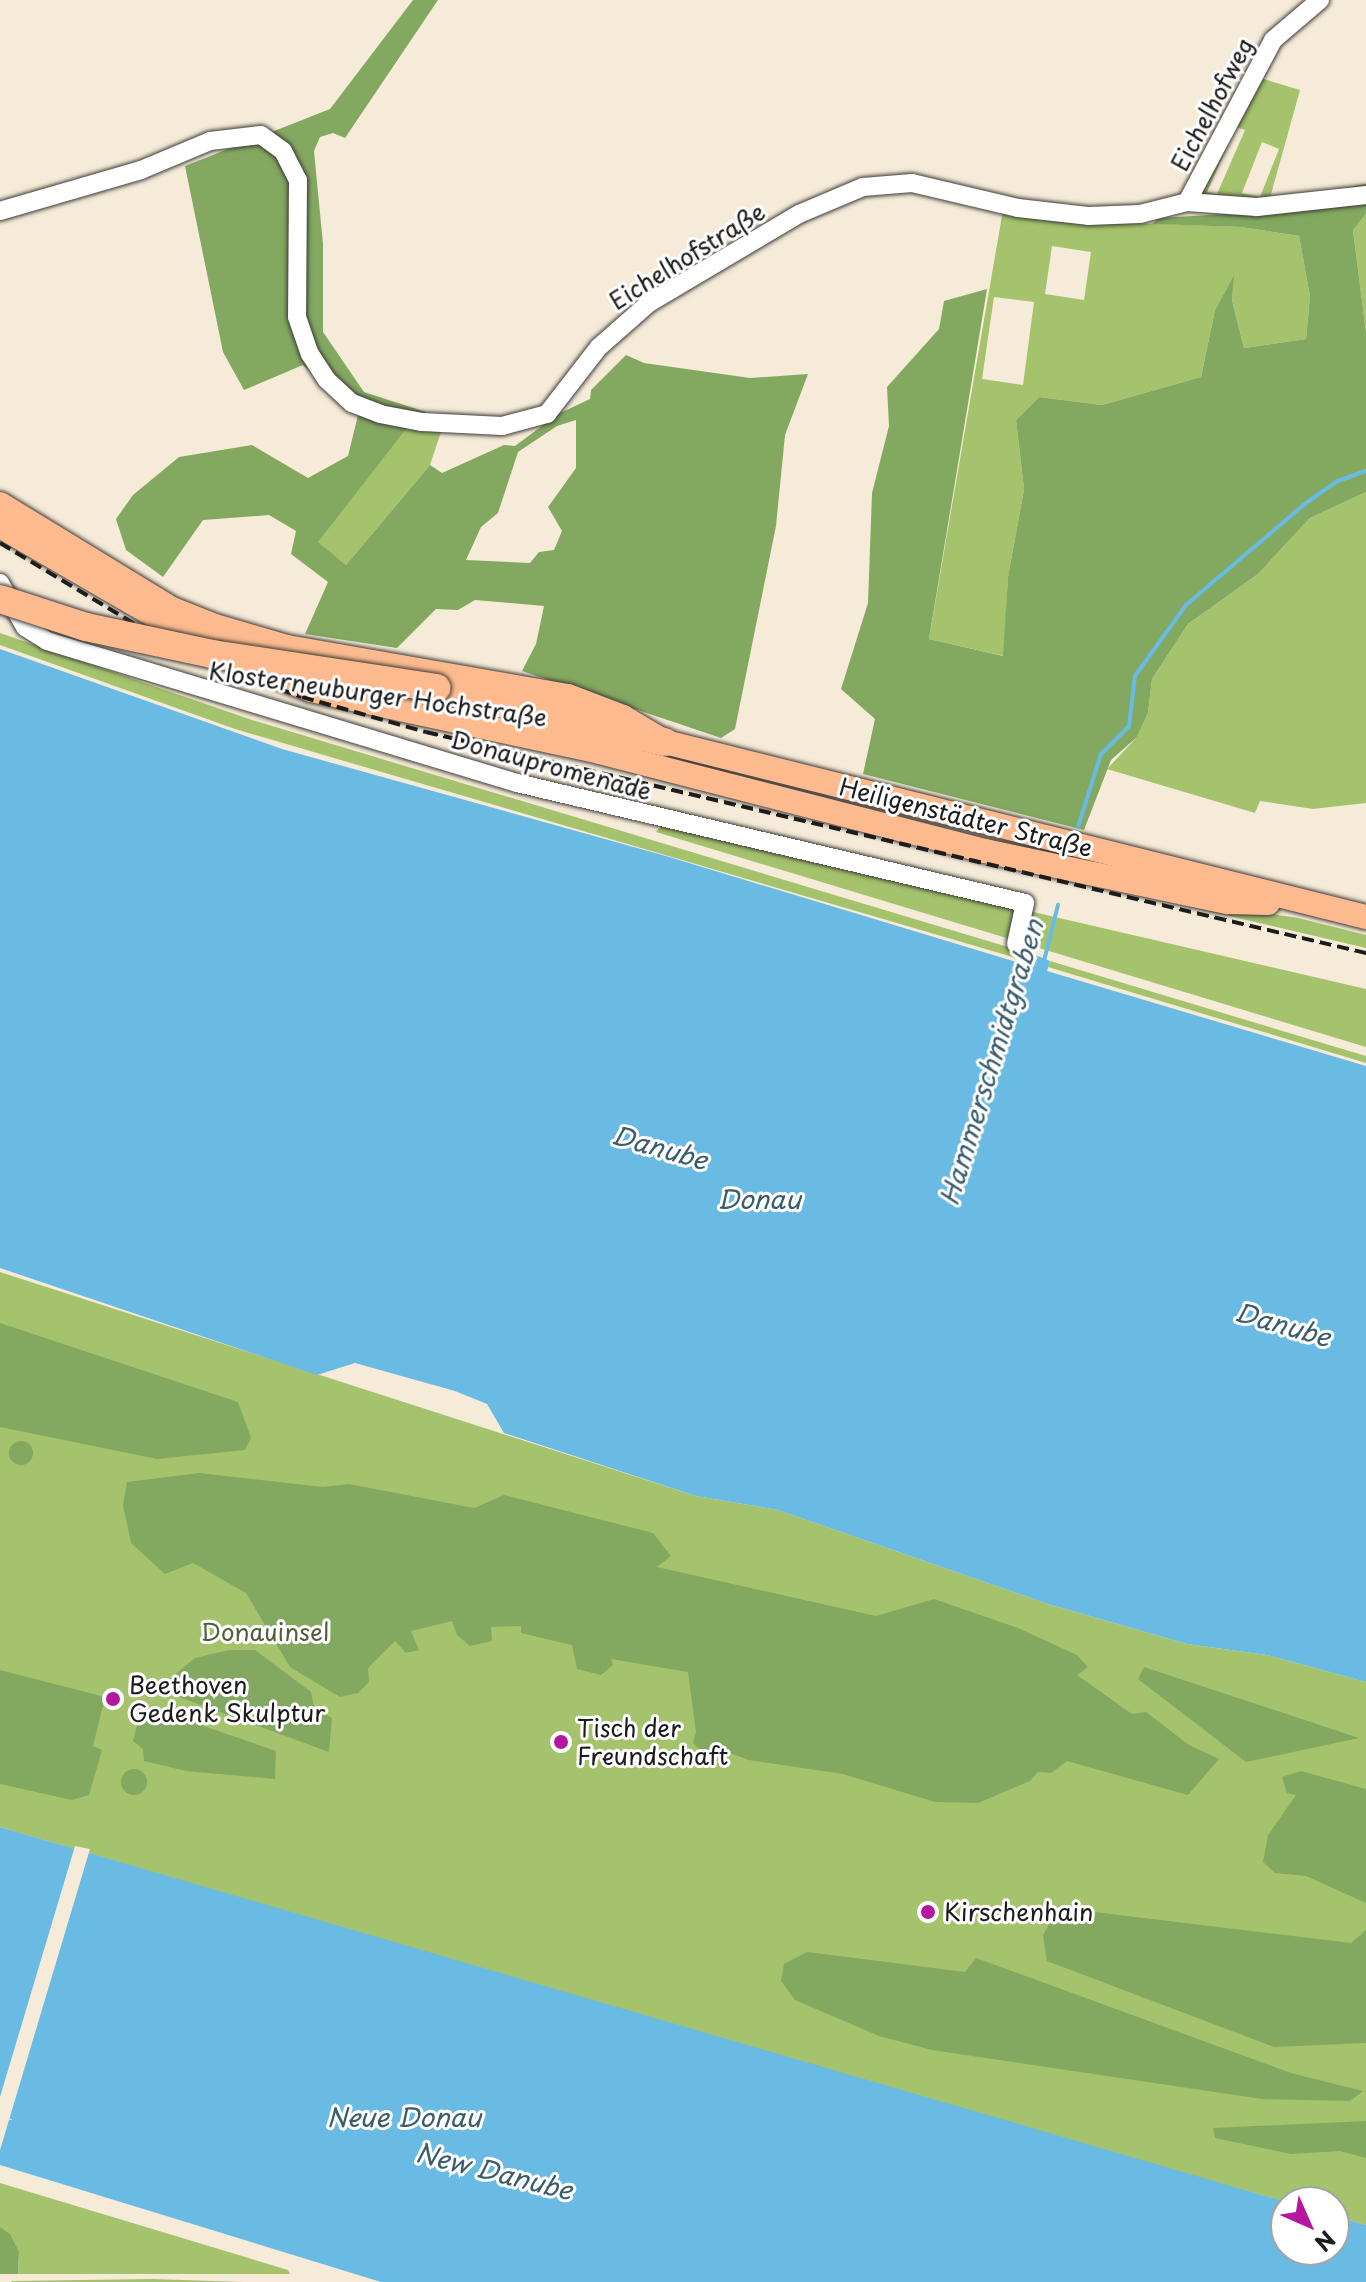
<!DOCTYPE html>
<meta charset="utf-8">
<style>
body{margin:0}
#map{position:relative;width:1366px;height:2282px;overflow:hidden;background:#f6ebd8;font-family:"Playpen Sans",sans-serif}
div>[style]{position:absolute}
[style*='--x']{left:calc(var(--x)*1px);top:calc(var(--y)*1px);width:calc(var(--w)*1px);rotate:calc(var(--a)*1deg)}
.green>*{inset:0;background:#a4c36c}
.forest>*{inset:0;background:#83a960}
.round{border-radius:50%}
.water>*{inset:0;background:#69bbe4}
.pier>*{inset:0;background:#f6ebd8}
.stream>*{height:4px;margin:-2px;padding:0 2px;transform-origin:2px;border-radius:2px;background:#69bbe4}
.roads{filter:drop-shadow(0 0 2px #3d3b38) drop-shadow(0 0 2px #3d3b38)}
.minor>*{height:18px;margin:-9px;padding:0 9px;transform-origin:9px;border-radius:9px;background:#fff}
.major>*{height:24px;margin:-12px;padding:0 12px;transform-origin:12px;border-radius:12px;background:#fcba8e}
.highway>*{height:28px;margin:-14px;padding:0 14px;transform-origin:14px;border-radius:14px;background:#fcba8e}
.rail>*{height:4px;margin-top:-2px;transform-origin:0;background:repeating-linear-gradient(90deg,#1c1c1c 0 12px,transparent 0 18px)}
.bridges{filter:drop-shadow(0 0 2px #3d3b38) drop-shadow(0 0 2px #3d3b38)}
.highway-bridge>*{height:28px;margin:-14px;padding:0 14px;transform-origin:14px;border-radius:14px;background:#fcba8e}
.dots>*{width:22px;height:22px;translate:-50% -50%;box-sizing:border-box;border:4px solid #fff;border-radius:50%}
span{translate:-50% -50%;white-space:nowrap;text-align:center;line-height:1.15;-webkit-text-stroke:6px #fff;paint-order:stroke}
.street-label{font-size:24px;color:#1c1c1c}
.park-label{font-size:24px;color:#525f3c}
.poi-label{font-size:24px;color:#1c1c1c}
.left{translate:0 -50%;text-align:left}
.water-label{font-size:26px;color:#3b5c6c;font-style:italic}
.north{position:absolute;left:1270px;top:2186px;width:80px;height:80px;box-sizing:border-box;background:#fff;border:2px solid #a4a4a4;border-radius:50%;rotate:135deg;font-size:22px;font-weight:700;line-height:32px;text-align:center;color:#1c1c1c}
.north::after{content:'';display:block;margin:auto;width:28px;height:36px;background:#b5179e;clip-path:polygon(50% 0,100% 100%,50% 72%,0 100%)}
</style>
<div id="map">
<div class="green">
<i style="clip-path:polygon(evenodd,1257px 77px,1300px 90px,1270px 198px,1201px 198px,1202px 181px,1257px 77px,1236px 127px,1245px 130px,1217px 194px,1207px 192px,1236px 127px,1257px 77px,1262px 142px,1279px 149px,1260px 197px,1242px 193px,1262px 142px)"></i>
<i style="clip-path:polygon(evenodd,1003px 210px,1055px 220px,1241px 227px,1299px 236px,1310px 296px,1306px 339px,1244px 348px,1232px 300px,1233px 277px,1215px 310px,1201px 377px,1102px 405px,1039px 397px,1016px 420px,1024px 489px,1008px 577px,1004px 656px,929px 639px,1003px 210px,1052px 246px,1091px 252px,1084px 300px,1045px 294px,1052px 246px,1003px 210px,994px 297px,1034px 302px,1023px 385px,982px 379px,994px 297px)"></i>
<i style="clip-path:polygon(1366px 214px,1366px 332px,1353px 230px)"></i>
<i style="clip-path:polygon(411px 423px,441px 432px,430px 465px,346px 565px,317px 542px)"></i>
<i style="clip-path:polygon(1366px 492px,1366px 803px,1313px 809px,1260px 801px,1255px 813px,1107px 769px,1137px 737px,1148px 713px,1152px 679px,1188px 624px,1258px 574px,1310px 518px)"></i>
<i style="clip-path:polygon(0 633px,252px 720px,1038px 956px,1030px 962px,235px 729px,0 645px)"></i>
<i style="clip-path:polygon(661px 826px,1366px 989px,1366px 1047px,656px 832px)"></i>
<i style="clip-path:polygon(1200px 903px,1298px 918px,1366px 935px,1366px 948px,1199px 909px)"></i>
<i style="clip-path:polygon(1050px 961px,1366px 1056px,1366px 1063px,1048px 967px)"></i>
<i style="clip-path:polygon(0 1272px,696px 1496px,778px 1510px,1048px 1604px,1187px 1644px,1267px 1655px,1366px 1682px,1366px 2225px,1334px 2216px,1334px 2202px,1286px 2202px,982px 2117px,0 1827px)"></i>
<i style="clip-path:polygon(0 2183px,288px 2270px,290px 2274px,18px 2274px,19px 2252px,0 2227px)"></i>
<i style="clip-path:polygon(152px 2279px,244px 2282px,11px 2282px,12px 2281px)"></i>
</div>
<div class="forest">
<i style="clip-path:polygon(evenodd,413px 0,438px 0,345px 138px,333px 133px,320px 137px,314px 151px,323px 244px,323px 332px,364px 392px,426px 412px,411px 423px,318px 542px,346px 565px,430px 465px,442px 473px,504px 445px,515px 446px,558px 414px,590px 399px,591px 390px,626px 355px,644px 363px,750px 378px,808px 374px,785px 435px,776px 526px,735px 729px,721px 738px,522px 671px,536px 644px,544px 606px,475px 600px,458px 610px,436px 609px,397px 648px,305px 634px,328px 582px,291px 554px,296px 531px,269px 515px,203px 520px,163px 577px,126px 550px,116px 519px,133px 495px,179px 457px,252px 445px,308px 478px,348px 456px,358px 415px,303px 365px,244px 390px,223px 352px,185px 166px,330px 109px,413px 0,576px 420px,576px 468px,548px 507px,562px 531px,554px 550px,539px 552px,530px 563px,466px 560px,481px 527px,498px 513px,518px 452px,557px 426px,576px 420px)"></i>
<i style="clip-path:polygon(1366px 184px,1366px 214px,1353px 230px,1366px 332px,1366px 492px,1310px 518px,1258px 574px,1188px 624px,1152px 679px,1148px 713px,1137px 737px,1111px 760px,1084px 830px,863px 774px,875px 719px,841px 689px,868px 603px,872px 493px,889px 426px,887px 387px,939px 329px,944px 301px,987px 289px,929px 639px,1003px 656px,1008px 577px,1024px 489px,1016px 420px,1039px 397px,1102px 405px,1201px 377px,1215px 310px,1234px 275px,1232px 300px,1244px 348px,1306px 339px,1310px 296px,1299px 236px,1241px 227px,1152px 224px,1159px 218px,1259px 212px,1310px 194px)"></i>
<i style="clip-path:polygon(0 1323px,238px 1402px,251px 1438px,245px 1450px,157px 1459px,0 1427px)"></i>
<i class="round" style="left:9px;top:1441px;width:24px;height:24px"></i>
<i style="clip-path:polygon(199px 1473px,323px 1487px,349px 1484px,474px 1508px,504px 1495px,653px 1533px,671px 1556px,657px 1567px,876px 1616px,934px 1599px,1018px 1628px,1077px 1655px,1088px 1667px,1077px 1675px,1132px 1714px,1146px 1712px,1189px 1745px,1219px 1759px,1188px 1795px,1067px 1761px,1051px 1773px,1038px 1772px,1030px 1781px,978px 1803px,935px 1802px,843px 1774px,749px 1760px,722px 1750px,702px 1752px,693px 1743px,696px 1732px,688px 1672px,611px 1659px,613px 1665px,601px 1675px,577px 1669px,572px 1645px,521px 1633px,521px 1626px,491px 1627px,492px 1641px,470px 1646px,457px 1635px,452px 1621px,411px 1631px,419px 1650px,406px 1653px,395px 1641px,368px 1668px,369px 1682px,358px 1693px,340px 1697px,290px 1667px,246px 1593px,193px 1563px,165px 1574px,131px 1543px,123px 1505px,127px 1482px)"></i>
<i style="clip-path:polygon(229px 1650px,255px 1650px,311px 1692px,314px 1707px,332px 1718px,329px 1752px,157px 1689px,195px 1658px)"></i>
<i style="clip-path:polygon(1144px 1667px,1359px 1738px,1246px 1762px,1138px 1679px)"></i>
<i style="clip-path:polygon(0 1670px,105px 1697px,93px 1746px,102px 1750px,89px 1795px,72px 1800px,0 1784px)"></i>
<i style="clip-path:polygon(154px 1709px,276px 1751px,275px 1779px,186px 1771px,144px 1761px,143px 1749px,133px 1741px,140px 1713px)"></i>
<i class="round" style="left:121px;top:1769px;width:26px;height:26px"></i>
<i style="clip-path:polygon(1301px 1771px,1366px 1789px,1366px 1903px,1306px 1876px,1275px 1873px,1263px 1862px,1268px 1835px,1296px 1795px,1287px 1793px,1282px 1777px)"></i>
<i style="clip-path:polygon(1078px 1910px,1351px 1943px,1366px 1930px,1366px 2043px,1274px 2047px,1047px 1961px,1043px 1935px,1055px 1914px)"></i>
<i style="clip-path:polygon(807px 1952px,965px 1972px,976px 1958px,1291px 2073px,1363px 2091px,1350px 2101px,1262px 2099px,932px 2050px,879px 2036px,795px 2000px,781px 1981px,784px 1964px)"></i>
<i style="clip-path:polygon(1366px 2121px,1366px 2158px,1340px 2151px,1291px 2154px,1215px 2138px,1213px 2128px)"></i>
<i style="clip-path:polygon(0 2227px,10px 2234px,19px 2252px,18px 2274px,0 2274px)"></i>
</div>
<div class="water">
<i style="clip-path:polygon(0 649px,282px 749px,666px 856px,1033px 967px,1038px 956px,1050px 961px,1047px 971px,1366px 1066px,1366px 1682px,1267px 1655px,1187px 1644px,1048px 1604px,778px 1510px,696px 1496px,504px 1433px,487px 1404px,455px 1391px,355px 1363px,317px 1375px,0 1268px)"></i>
<i style="clip-path:polygon(0 1827px,1286px 2202px,1286px 2250px,1334px 2250px,1334px 2216px,1366px 2225px,1366px 2282px,381px 2282px,0 2165px,0 2119px,13px 2120px,0 2114px)"></i>
</div>
<div class="pier">
<i style="clip-path:polygon(75px 1846px,90px 1849px,0 2150px,0 2097px)"></i>
</div>
<div class="stream">
<i style="--x:1078;--y:827;--w:77;--a:-72.5"></i>
<i style="--x:1101;--y:754;--w:40;--a:-45"></i>
<i style="--x:1129;--y:726;--w:50;--a:-83.2"></i>
<i style="--x:1135;--y:676;--w:87;--a:-54.3"></i>
<i style="--x:1186;--y:605;--w:157;--a:-40.4"></i>
<i style="--x:1306;--y:503;--w:39;--a:-35"></i>
<i style="--x:1338;--y:481;--w:30;--a:-20"></i>
<i style="--x:1044;--y:961;--w:58;--a:-76"></i>
</div>
<div class="roads">
<div class="minor">
<i style="--x:1187;--y:202;--w:183;--a:-62"></i>
<i style="--x:1273;--y:40;--w:62;--a:-40.4"></i>
<i style="--x:0;--y:211;--w:147;--a:-16.2"></i>
<i style="--x:141;--y:170;--w:75;--a:-22.8"></i>
<i style="--x:210;--y:141;--w:51;--a:-6.7"></i>
<i style="--x:261;--y:135;--w:27;--a:36"></i>
<i style="--x:283;--y:151;--w:33;--a:63"></i>
<i style="--x:298;--y:180;--w:137;--a:90.4"></i>
<i style="--x:297;--y:317;--w:39;--a:71"></i>
<i style="--x:310;--y:354;--w:31;--a:57"></i>
<i style="--x:327;--y:380;--w:34;--a:43"></i>
<i style="--x:352;--y:403;--w:30;--a:21"></i>
<i style="--x:380;--y:414;--w:43;--a:10.8"></i>
<i style="--x:422;--y:422;--w:80;--a:2.9"></i>
<i style="--x:502;--y:426;--w:47;--a:-14.9"></i>
<i style="--x:547;--y:414;--w:85;--a:-52.2"></i>
<i style="--x:599;--y:347;--w:67;--a:-41.3"></i>
<i style="--x:649;--y:303;--w:174;--a:-30.7"></i>
<i style="--x:799;--y:214;--w:69;--a:-22.9"></i>
<i style="--x:863;--y:187;--w:49;--a:-4.7"></i>
<i style="--x:912;--y:183;--w:109;--a:13.3"></i>
<i style="--x:1018;--y:208;--w:70;--a:6.5"></i>
<i style="--x:1088;--y:216;--w:52;--a:-2.2"></i>
<i style="--x:1140;--y:214;--w:49;--a:-14.3"></i>
<i style="--x:1187;--y:202;--w:70;--a:4.1"></i>
<i style="--x:1257;--y:207;--w:110;--a:-6.3"></i>
<i style="--x:0;--y:583;--w:51;--a:60.4"></i>
<i style="--x:25;--y:627;--w:26;--a:32"></i>
<i style="--x:47;--y:641;--w:491;--a:16.8"></i>
<i style="--x:517;--y:783;--w:522;--a:13.29"></i>
<i style="--x:1025;--y:903;--w:42;--a:102.4"></i>
</div>
<div class="major">
<i style="--x:0;--y:504;--w:202;--a:31.4"></i>
<i style="--x:172;--y:609;--w:46;--a:21.6"></i>
<i style="--x:215;--y:626;--w:75;--a:16.3"></i>
<i style="--x:287;--y:647;--w:285;--a:9.9"></i>
<i style="--x:568;--y:696;--w:59;--a:20.9"></i>
<i style="--x:623;--y:717;--w:49;--a:30.8"></i>
<i style="--x:665;--y:742;--w:723;--a:14.02"></i>
<i style="--x:0;--y:526;--w:245;--a:30.1"></i>
<i style="--x:253;--y:667;--w:62;--a:21.6"></i>
<i style="--x:311;--y:690;--w:295;--a:12.1"></i>
<i style="--x:599;--y:752;--w:398;--a:14.4"></i>
<i style="--x:985;--y:851;--w:248;--a:11.9"></i>
<i style="--x:1228;--y:902;--w:40;--a:1.4"></i>
</div>
<div class="highway">
<i style="--x:436;--y:688;--w:235;--a:13.3"></i>
</div>
</div>
<div class="rail">
<i style="--x:0;--y:543;--w:163;--a:31"></i>
<i style="--x:140;--y:627;--w:117;--a:25.3"></i>
<i style="--x:246;--y:677;--w:59;--a:19.7"></i>
<i style="--x:302;--y:697;--w:129;--a:15.8"></i>
<i style="--x:426;--y:732;--w:966;--a:13.23"></i>
</div>
<div class="bridges">
<div class="highway-bridge">
<i style="--x:0;--y:599;--w:90;--a:18"></i>
<i style="--x:86;--y:627;--w:129;--a:12.1"></i>
<i style="--x:212;--y:654;--w:227;--a:8.6"></i>
</div>
</div>
<div class="dots">
<i style="left:113px;top:1699px;background:#b5179e"></i>
<i style="left:561px;top:1742px;background:#b5179e"></i>
<i style="left:928px;top:1912px;background:#b5179e"></i>
</div>
<div class="street-label">
<span style="left:1212px;top:104px;rotate:-62deg">Eichelhofweg</span>
<span style="left:687px;top:256px;rotate:-32deg">Eichelhofstraße</span>
<span style="left:378px;top:694px;rotate:8deg">Klosterneuburger Hochstraße</span>
<span style="left:551px;top:765px;rotate:15deg">Donaupromenade</span>
<span style="left:966px;top:817px;rotate:14deg">Heiligenstädter Straße</span>
</div>
<div class="park-label">
<span style="left:265px;top:1632px">Donauinsel</span>
</div>
<div class="poi-label">
<span class="left" style="left:129px;top:1699px">Beethoven<br>Gedenk Skulptur</span>
<span class="left" style="left:577px;top:1742px">Tisch der<br>Freundschaft</span>
<span class="left" style="left:944px;top:1912px">Kirschenhain</span>
</div>
<div class="water-label">
<span style="left:991px;top:1062px;rotate:-73deg">Hammerschmidtgraben</span>
<span style="left:660px;top:1147px;rotate:16deg">Danube</span>
<span style="left:759px;top:1199px">Donau</span>
<span style="left:1283px;top:1324px;rotate:16deg">Danube</span>
<span style="left:404px;top:2117px">Neue Donau</span>
<span style="left:494px;top:2171px;rotate:14deg">New Danube</span>
</div>
<div class="north">N</div>
</div>
